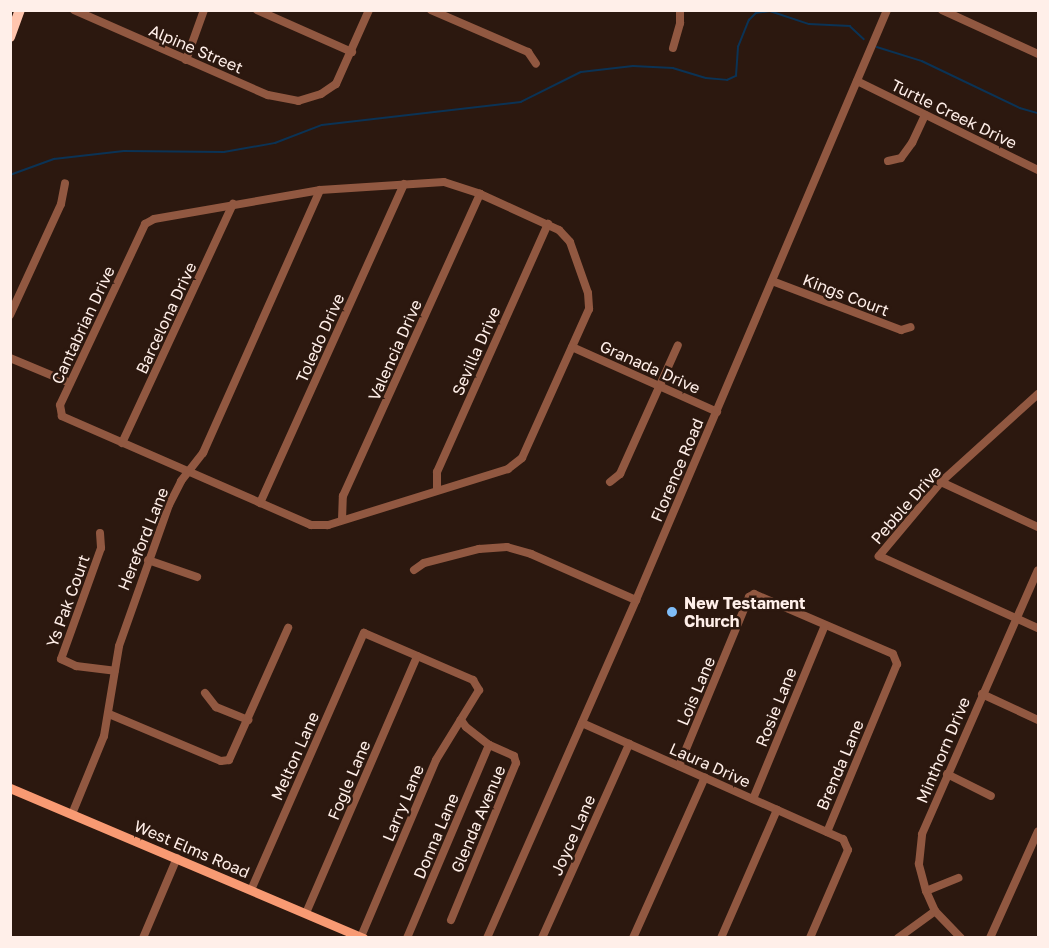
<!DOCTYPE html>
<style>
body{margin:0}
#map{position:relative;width:1049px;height:948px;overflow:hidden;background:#2c180f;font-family:"Golos Text",sans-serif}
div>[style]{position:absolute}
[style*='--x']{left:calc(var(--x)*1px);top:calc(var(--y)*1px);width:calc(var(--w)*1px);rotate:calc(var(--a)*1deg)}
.stream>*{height:1.5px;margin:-0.75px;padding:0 0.75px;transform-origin:0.75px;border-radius:0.75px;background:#0b3355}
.minor>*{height:8px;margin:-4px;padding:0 4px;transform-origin:4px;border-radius:4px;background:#915841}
.major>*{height:9px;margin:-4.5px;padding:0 4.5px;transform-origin:4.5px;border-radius:4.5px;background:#f89a73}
.highway>*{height:10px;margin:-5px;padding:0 5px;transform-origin:5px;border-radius:5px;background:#ffc5ae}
.dots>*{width:16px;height:16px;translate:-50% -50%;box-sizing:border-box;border:3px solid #2c180f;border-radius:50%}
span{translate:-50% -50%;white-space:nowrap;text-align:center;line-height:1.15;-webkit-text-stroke:5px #2c180f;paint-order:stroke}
.street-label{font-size:16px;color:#ffefe9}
.poi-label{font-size:16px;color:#ffefe9;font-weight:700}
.left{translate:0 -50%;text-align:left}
.frame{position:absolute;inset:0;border:12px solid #ffefe9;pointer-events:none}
</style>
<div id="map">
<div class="stream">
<i style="--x:877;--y:47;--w:47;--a:17.3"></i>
<i style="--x:922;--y:61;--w:109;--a:25.6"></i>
<i style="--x:1020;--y:108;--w:19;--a:16"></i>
<i style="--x:10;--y:175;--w:47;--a:-20"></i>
<i style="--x:54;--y:159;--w:70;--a:-6.5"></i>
<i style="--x:124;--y:151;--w:100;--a:0.6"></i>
<i style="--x:224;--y:152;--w:52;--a:-10"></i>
<i style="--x:275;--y:143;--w:50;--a:-21"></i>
<i style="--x:322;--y:125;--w:200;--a:-6.6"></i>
<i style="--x:521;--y:102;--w:67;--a:-26.6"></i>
<i style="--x:581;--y:72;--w:52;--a:-6.6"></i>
<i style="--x:633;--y:66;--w:40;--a:2.9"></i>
<i style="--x:673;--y:68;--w:34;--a:17"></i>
<i style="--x:706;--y:78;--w:21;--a:5"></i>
<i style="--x:727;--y:80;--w:10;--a:-24"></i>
<i style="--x:736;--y:76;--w:29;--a:-86"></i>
<i style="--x:738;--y:47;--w:29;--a:-68"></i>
<i style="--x:749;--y:20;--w:10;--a:-45"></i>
<i style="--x:756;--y:13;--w:14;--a:-8"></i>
<i style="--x:770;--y:11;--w:41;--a:18.4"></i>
<i style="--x:809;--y:24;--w:41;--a:2.8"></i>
<i style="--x:850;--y:26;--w:19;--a:43"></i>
</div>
<div class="minor">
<i style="--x:74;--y:10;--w:212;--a:23.7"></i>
<i style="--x:268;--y:95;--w:31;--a:11"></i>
<i style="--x:298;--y:101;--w:24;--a:-17"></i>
<i style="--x:321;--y:94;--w:18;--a:-34"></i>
<i style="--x:336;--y:84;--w:81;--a:-66"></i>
<i style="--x:257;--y:10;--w:104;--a:23.9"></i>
<i style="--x:431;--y:10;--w:106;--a:23.4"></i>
<i style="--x:528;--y:52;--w:14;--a:56"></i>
<i style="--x:942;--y:10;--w:106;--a:24.6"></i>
<i style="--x:673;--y:48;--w:26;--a:-74"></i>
<i style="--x:680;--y:23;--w:13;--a:-90"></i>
<i style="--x:186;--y:60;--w:53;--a:-70.2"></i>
<i style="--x:857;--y:81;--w:202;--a:26.2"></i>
<i style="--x:888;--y:161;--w:13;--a:-13"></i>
<i style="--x:901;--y:158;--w:19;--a:-54"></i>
<i style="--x:912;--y:143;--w:31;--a:-65"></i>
<i style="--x:444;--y:182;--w:38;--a:18"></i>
<i style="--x:480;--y:194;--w:87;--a:24.5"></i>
<i style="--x:559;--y:230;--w:16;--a:47"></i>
<i style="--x:570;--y:242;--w:54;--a:70.6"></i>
<i style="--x:588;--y:293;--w:16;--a:86"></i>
<i style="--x:589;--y:309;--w:163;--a:114.2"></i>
<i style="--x:522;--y:458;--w:18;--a:142"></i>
<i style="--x:508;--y:469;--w:189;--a:162.7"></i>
<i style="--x:328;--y:525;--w:17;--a:180"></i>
<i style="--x:311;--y:525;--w:272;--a:-156.4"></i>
<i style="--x:62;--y:416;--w:11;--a:-100"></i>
<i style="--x:60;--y:405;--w:200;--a:-64.8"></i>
<i style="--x:145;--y:224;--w:10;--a:-29"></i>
<i style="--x:154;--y:219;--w:169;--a:-9.9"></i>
<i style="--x:320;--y:190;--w:124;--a:-3.7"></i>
<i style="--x:772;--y:281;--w:138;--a:20.8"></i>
<i style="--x:901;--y:330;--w:10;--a:-17"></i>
<i style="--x:10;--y:315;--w:122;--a:-65.3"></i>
<i style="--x:61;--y:204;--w:21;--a:-79"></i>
<i style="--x:572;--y:347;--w:159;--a:24.1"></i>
<i style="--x:10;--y:358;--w:65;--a:22.6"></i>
<i style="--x:1038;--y:394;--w:131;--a:137.8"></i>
<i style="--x:941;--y:482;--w:97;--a:130"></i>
<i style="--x:879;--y:556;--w:175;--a:24.4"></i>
<i style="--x:122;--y:443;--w:264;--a:-65.1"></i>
<i style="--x:610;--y:482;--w:13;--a:-39"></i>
<i style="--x:620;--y:474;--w:141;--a:-65.8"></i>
<i style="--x:941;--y:482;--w:107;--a:24.9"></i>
<i style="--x:437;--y:490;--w:18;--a:-90"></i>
<i style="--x:437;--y:472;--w:272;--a:-65.9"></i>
<i style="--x:260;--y:503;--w:350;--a:-65.7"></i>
<i style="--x:342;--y:520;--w:24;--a:-88"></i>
<i style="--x:343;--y:496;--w:332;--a:-65.6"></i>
<i style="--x:100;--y:533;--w:15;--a:86"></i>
<i style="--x:101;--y:548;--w:118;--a:109.8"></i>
<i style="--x:61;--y:659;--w:17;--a:25"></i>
<i style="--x:76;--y:666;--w:39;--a:7"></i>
<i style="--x:148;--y:560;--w:52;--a:19.1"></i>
<i style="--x:414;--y:570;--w:12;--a:-35"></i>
<i style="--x:424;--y:563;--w:57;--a:-14.3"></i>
<i style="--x:479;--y:549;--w:28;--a:-4"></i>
<i style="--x:507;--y:547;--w:25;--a:16"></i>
<i style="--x:531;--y:554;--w:115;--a:23.7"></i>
<i style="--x:205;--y:693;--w:18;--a:52"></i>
<i style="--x:216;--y:707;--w:35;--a:22"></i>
<i style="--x:982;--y:694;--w:62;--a:24.9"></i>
<i style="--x:109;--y:714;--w:121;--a:22.8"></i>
<i style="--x:221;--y:761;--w:8;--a:-7"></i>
<i style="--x:229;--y:760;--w:145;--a:-65.9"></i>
<i style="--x:582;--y:723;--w:286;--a:24"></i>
<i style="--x:843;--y:839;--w:12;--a:66"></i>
<i style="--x:848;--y:850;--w:96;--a:113.4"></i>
<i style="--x:679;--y:766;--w:183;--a:-67.5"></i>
<i style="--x:749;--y:597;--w:6;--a:-31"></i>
<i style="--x:754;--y:594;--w:151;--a:23.3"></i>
<i style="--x:893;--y:654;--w:11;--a:68"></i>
<i style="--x:897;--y:664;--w:182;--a:112.6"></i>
<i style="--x:947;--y:774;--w:49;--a:26.6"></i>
<i style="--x:753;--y:799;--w:188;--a:-67.5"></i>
<i style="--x:72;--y:814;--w:84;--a:-67.7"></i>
<i style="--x:104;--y:736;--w:91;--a:-80.5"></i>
<i style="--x:119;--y:646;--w:150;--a:-70.5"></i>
<i style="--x:169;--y:505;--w:27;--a:-63"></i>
<i style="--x:181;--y:481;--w:36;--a:-52"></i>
<i style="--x:203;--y:453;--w:288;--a:-66"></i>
<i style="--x:251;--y:890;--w:281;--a:-66.3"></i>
<i style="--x:364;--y:633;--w:119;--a:23.3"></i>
<i style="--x:473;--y:680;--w:12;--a:59"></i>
<i style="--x:479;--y:690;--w:82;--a:121.6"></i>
<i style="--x:436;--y:760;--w:192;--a:113"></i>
<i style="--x:926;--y:891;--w:35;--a:-22"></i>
<i style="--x:306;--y:913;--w:280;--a:-66.6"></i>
<i style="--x:451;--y:920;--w:170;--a:-67.5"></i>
<i style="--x:516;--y:763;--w:7;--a:-106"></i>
<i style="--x:514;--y:756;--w:27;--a:-156"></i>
<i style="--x:489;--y:745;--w:29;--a:-142"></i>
<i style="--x:466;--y:727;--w:9;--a:-126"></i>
<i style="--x:143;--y:938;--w:87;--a:-67"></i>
<i style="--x:407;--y:938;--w:210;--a:-67"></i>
<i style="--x:487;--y:938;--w:369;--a:-66.2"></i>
<i style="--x:636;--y:600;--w:641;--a:-66.95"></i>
<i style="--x:542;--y:938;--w:213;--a:-65.8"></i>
<i style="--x:633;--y:938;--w:176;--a:-65.9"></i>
<i style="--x:721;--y:938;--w:140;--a:-66.4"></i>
<i style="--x:898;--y:938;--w:46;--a:-36.1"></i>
<i style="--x:961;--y:938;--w:37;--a:-134"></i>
<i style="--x:935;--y:911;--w:22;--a:-114"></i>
<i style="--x:926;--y:891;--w:28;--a:-105"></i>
<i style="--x:919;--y:864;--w:30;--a:-84"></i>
<i style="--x:922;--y:834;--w:288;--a:-66.3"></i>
<i style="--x:990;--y:938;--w:117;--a:-65.8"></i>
</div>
<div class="major">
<i style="--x:10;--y:788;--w:384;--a:23"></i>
</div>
<div class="highway">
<i style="--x:10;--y:37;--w:29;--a:-70"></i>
</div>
<div class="dots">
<i style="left:672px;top:612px;background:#7fbdf9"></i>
</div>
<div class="street-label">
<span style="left:196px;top:49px;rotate:23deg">Alpine Street</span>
<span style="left:954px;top:114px;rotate:26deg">Turtle Creek Drive</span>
<span style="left:846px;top:295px;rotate:21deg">Kings Court</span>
<span style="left:166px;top:318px;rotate:-65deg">Barcelona Drive</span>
<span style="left:83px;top:325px;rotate:-65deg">Cantabrian Drive</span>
<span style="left:320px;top:338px;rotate:-66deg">Toledo Drive</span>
<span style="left:395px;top:350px;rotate:-66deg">Valencia Drive</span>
<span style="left:476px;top:351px;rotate:-66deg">Sevilla Drive</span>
<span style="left:650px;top:367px;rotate:24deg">Granada Drive</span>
<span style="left:677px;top:470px;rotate:-67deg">Florence Road</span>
<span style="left:906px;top:505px;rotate:-49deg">Pebble Drive</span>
<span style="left:143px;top:539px;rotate:-68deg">Hereford Lane</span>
<span style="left:68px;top:601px;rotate:-70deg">Ys Pak Court</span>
<span style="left:696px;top:691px;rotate:-67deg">Lois Lane</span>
<span style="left:776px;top:707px;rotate:-68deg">Rosie Lane</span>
<span style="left:943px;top:750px;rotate:-67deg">Minthorn Drive</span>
<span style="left:295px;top:756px;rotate:-66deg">Melton Lane</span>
<span style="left:710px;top:765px;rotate:24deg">Laura Drive</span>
<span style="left:840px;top:765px;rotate:-67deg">Brenda Lane</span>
<span style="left:349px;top:780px;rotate:-67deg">Fogle Lane</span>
<span style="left:403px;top:803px;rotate:-67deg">Larry Lane</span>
<span style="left:478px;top:819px;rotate:-67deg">Glenda Avenue</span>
<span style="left:573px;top:835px;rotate:-66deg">Joyce Lane</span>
<span style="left:436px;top:836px;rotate:-67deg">Donna Lane</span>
<span style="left:192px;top:849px;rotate:23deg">West Elms Road</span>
</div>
<div class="poi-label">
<span class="left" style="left:684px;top:612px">New Testament<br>Church</span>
</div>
<div class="frame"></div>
</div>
